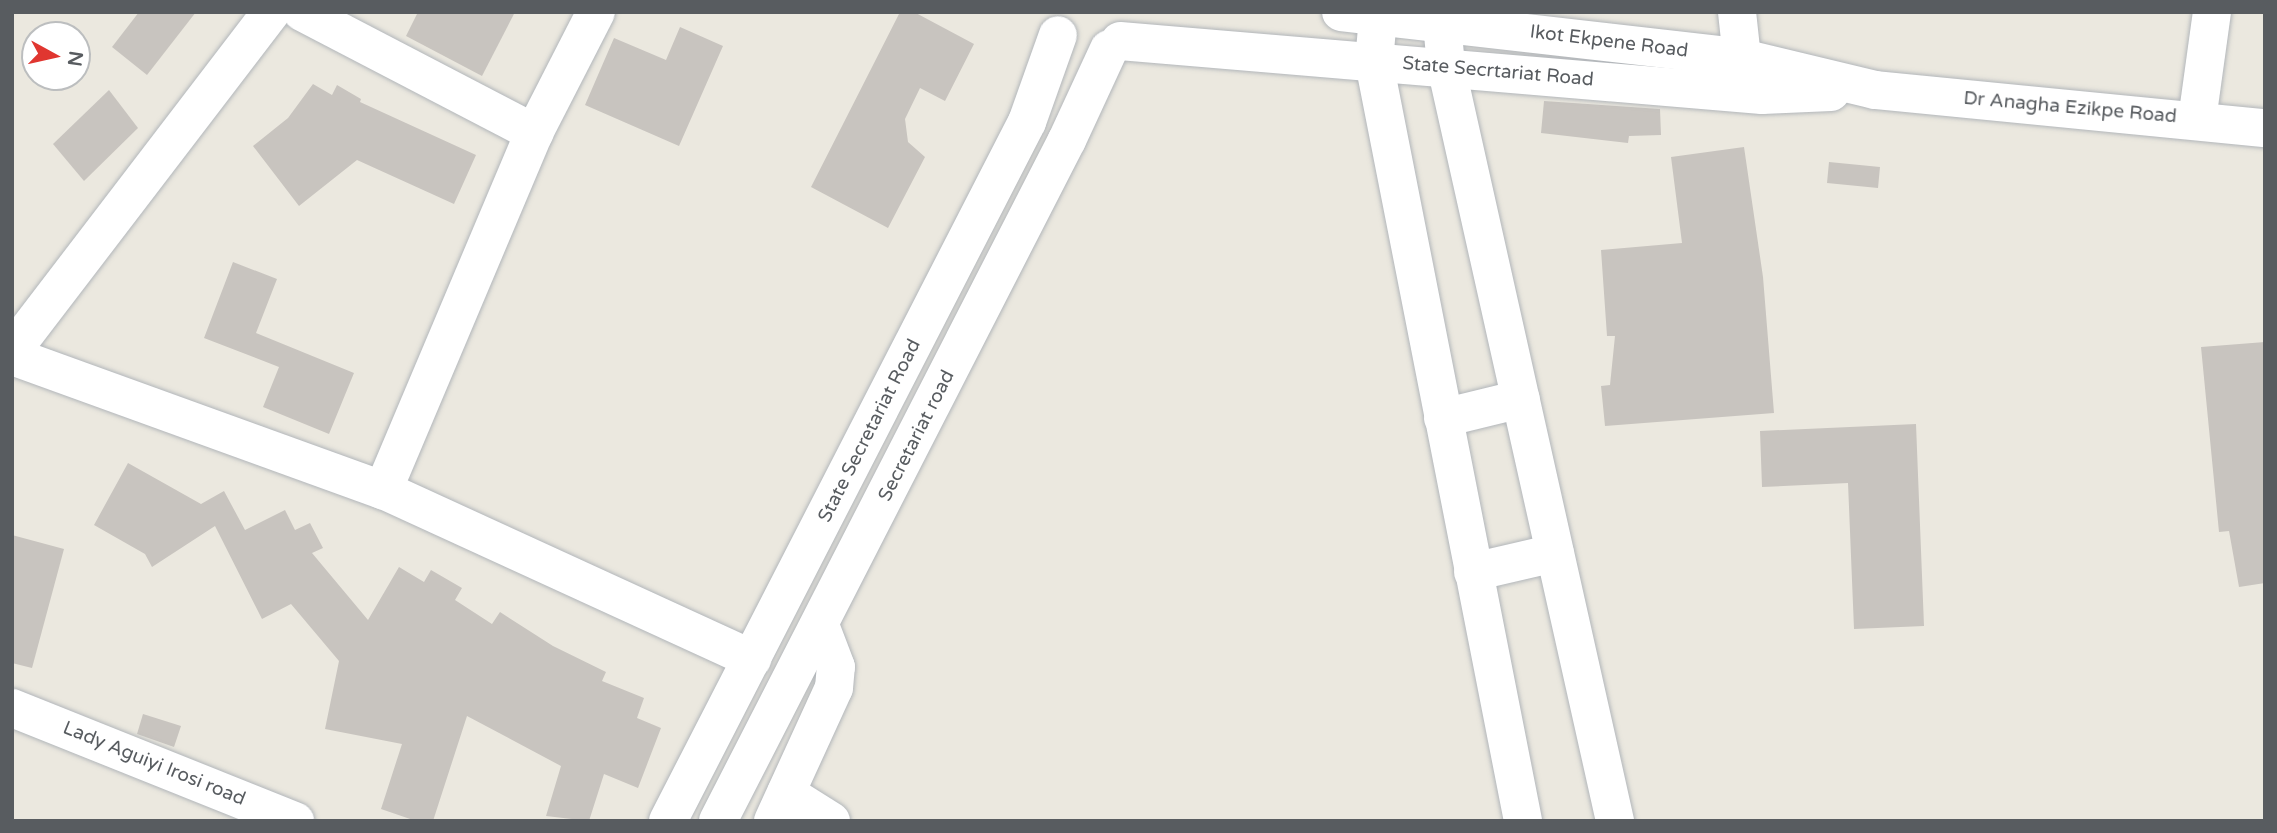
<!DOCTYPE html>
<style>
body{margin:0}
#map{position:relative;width:2277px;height:833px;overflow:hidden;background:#ebe8df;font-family:"Varela Round",sans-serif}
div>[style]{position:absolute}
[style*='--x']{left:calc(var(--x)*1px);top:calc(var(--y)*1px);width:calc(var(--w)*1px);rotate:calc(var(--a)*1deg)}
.building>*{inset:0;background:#c8c4bf}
.roads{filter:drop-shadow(0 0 2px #b2b6ba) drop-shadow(0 0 2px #b2b6ba)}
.minor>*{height:38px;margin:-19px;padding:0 19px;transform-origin:19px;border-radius:19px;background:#fff}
span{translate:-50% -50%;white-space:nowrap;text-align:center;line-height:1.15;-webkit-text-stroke:7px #fff;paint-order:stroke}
.street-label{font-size:19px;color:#585c60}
.frame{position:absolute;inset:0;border:14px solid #585c60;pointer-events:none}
.north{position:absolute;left:21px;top:21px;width:70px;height:70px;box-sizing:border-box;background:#fff;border:2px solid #bcbebf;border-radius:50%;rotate:98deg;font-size:19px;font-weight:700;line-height:28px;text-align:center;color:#585c60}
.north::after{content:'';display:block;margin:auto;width:24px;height:32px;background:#e03630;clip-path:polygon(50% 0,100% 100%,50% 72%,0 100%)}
</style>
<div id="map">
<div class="building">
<i style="clip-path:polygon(139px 12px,196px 12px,147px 75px,112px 47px)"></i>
<i style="clip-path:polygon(418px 12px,515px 12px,482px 76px,406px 36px)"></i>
<i style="clip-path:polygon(900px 12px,914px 12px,974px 44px,945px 101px,920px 88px,905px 119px,908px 142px,925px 157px,888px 228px,811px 187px)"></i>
<i style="clip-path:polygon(680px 27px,723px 46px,679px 146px,585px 105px,614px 38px,666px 60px)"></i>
<i style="clip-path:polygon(313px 84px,332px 95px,337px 85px,361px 99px,360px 102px,476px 155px,454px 204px,357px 160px,299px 206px,253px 146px,288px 118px)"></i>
<i style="clip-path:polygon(109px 90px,138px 128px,84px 181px,53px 144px)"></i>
<i style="clip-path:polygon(1544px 101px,1660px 109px,1661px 135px,1629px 136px,1628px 143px,1541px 133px)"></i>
<i style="clip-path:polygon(1744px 147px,1763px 277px,1774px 413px,1605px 426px,1601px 386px,1610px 385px,1615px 336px,1607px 336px,1601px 250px,1682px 243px,1671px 157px)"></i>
<i style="clip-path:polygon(1829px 162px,1880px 167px,1878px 188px,1827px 183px)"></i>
<i style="clip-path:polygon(233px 262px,277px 279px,256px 333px,354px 373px,329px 434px,263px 407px,279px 367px,204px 338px)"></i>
<i style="clip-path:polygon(2265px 342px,2265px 583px,2239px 587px,2229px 531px,2219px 532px,2201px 347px)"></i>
<i style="clip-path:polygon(1916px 424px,1924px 626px,1854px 629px,1848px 483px,1762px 487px,1760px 431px)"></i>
<i style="clip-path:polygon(128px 463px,201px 504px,224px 491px,245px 530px,285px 510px,295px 530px,310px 523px,323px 548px,312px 553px,368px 620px,399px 567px,424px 582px,431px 570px,462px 588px,455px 600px,492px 624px,500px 612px,553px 646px,606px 672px,602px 681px,644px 698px,637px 718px,661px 728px,638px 788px,604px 774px,589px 821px,546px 816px,561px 766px,467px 716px,433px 821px,416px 821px,381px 809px,402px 744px,325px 729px,339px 661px,291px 604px,262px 619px,215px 526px,152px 567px,145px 554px,94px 525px)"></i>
<i style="clip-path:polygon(12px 535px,64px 549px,32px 668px,12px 663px)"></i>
<i style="clip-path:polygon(143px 714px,181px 726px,174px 747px,137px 734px)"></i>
</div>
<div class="roads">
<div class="minor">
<i style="--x:302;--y:12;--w:262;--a:27.5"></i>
<i style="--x:534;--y:133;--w:388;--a:112.9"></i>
<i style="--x:1341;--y:12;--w:404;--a:6.5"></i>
<i style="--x:1742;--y:58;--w:137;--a:13.5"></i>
<i style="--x:1875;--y:90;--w:392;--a:5.6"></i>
<i style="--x:1737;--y:12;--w:46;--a:83.8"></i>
<i style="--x:1378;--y:17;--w:45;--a:95.1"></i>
<i style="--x:1374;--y:62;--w:773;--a:78.89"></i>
<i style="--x:1442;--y:23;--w:43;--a:84.7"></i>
<i style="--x:1446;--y:66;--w:774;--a:77.38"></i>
<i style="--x:1120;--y:41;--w:644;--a:4.81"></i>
<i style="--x:1762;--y:95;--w:69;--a:-2.5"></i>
<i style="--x:2197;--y:120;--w:109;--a:-82.1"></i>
<i style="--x:534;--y:133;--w:136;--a:-62.9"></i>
<i style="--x:12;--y:351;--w:427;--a:-52.6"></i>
<i style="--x:12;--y:356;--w:394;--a:19.9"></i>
<i style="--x:383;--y:490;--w:406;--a:24.6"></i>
<i style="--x:1443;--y:418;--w:80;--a:-13.7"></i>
<i style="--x:1473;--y:572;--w:84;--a:-13"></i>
<i style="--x:12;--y:708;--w:305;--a:21.8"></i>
<i style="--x:786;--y:793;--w:53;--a:31.9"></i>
<i style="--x:668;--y:821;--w:786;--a:-62.82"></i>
<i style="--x:1027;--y:122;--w:92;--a:-70.4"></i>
<i style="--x:718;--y:821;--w:765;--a:-62.87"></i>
<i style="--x:1067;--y:140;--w:100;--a:-65.2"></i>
<i style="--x:773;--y:821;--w:146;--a:-65.4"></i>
<i style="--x:834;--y:688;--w:21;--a:-85"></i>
<i style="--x:836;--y:667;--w:45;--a:-110.9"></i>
</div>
</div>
<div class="street-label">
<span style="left:1609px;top:42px;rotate:7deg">Ikot Ekpene Road</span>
<span style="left:1498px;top:72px;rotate:5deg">State Secrtariat Road</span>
<span style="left:2070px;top:108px;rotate:5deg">Dr Anagha Ezikpe Road</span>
<span style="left:870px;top:431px;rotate:-63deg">State Secretariat Road</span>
<span style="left:917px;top:436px;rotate:-63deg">Secretariat road</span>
<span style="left:154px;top:764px;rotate:22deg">Lady Aguiyi Irosi road</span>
</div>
<div class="frame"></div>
<div class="north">N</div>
</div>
